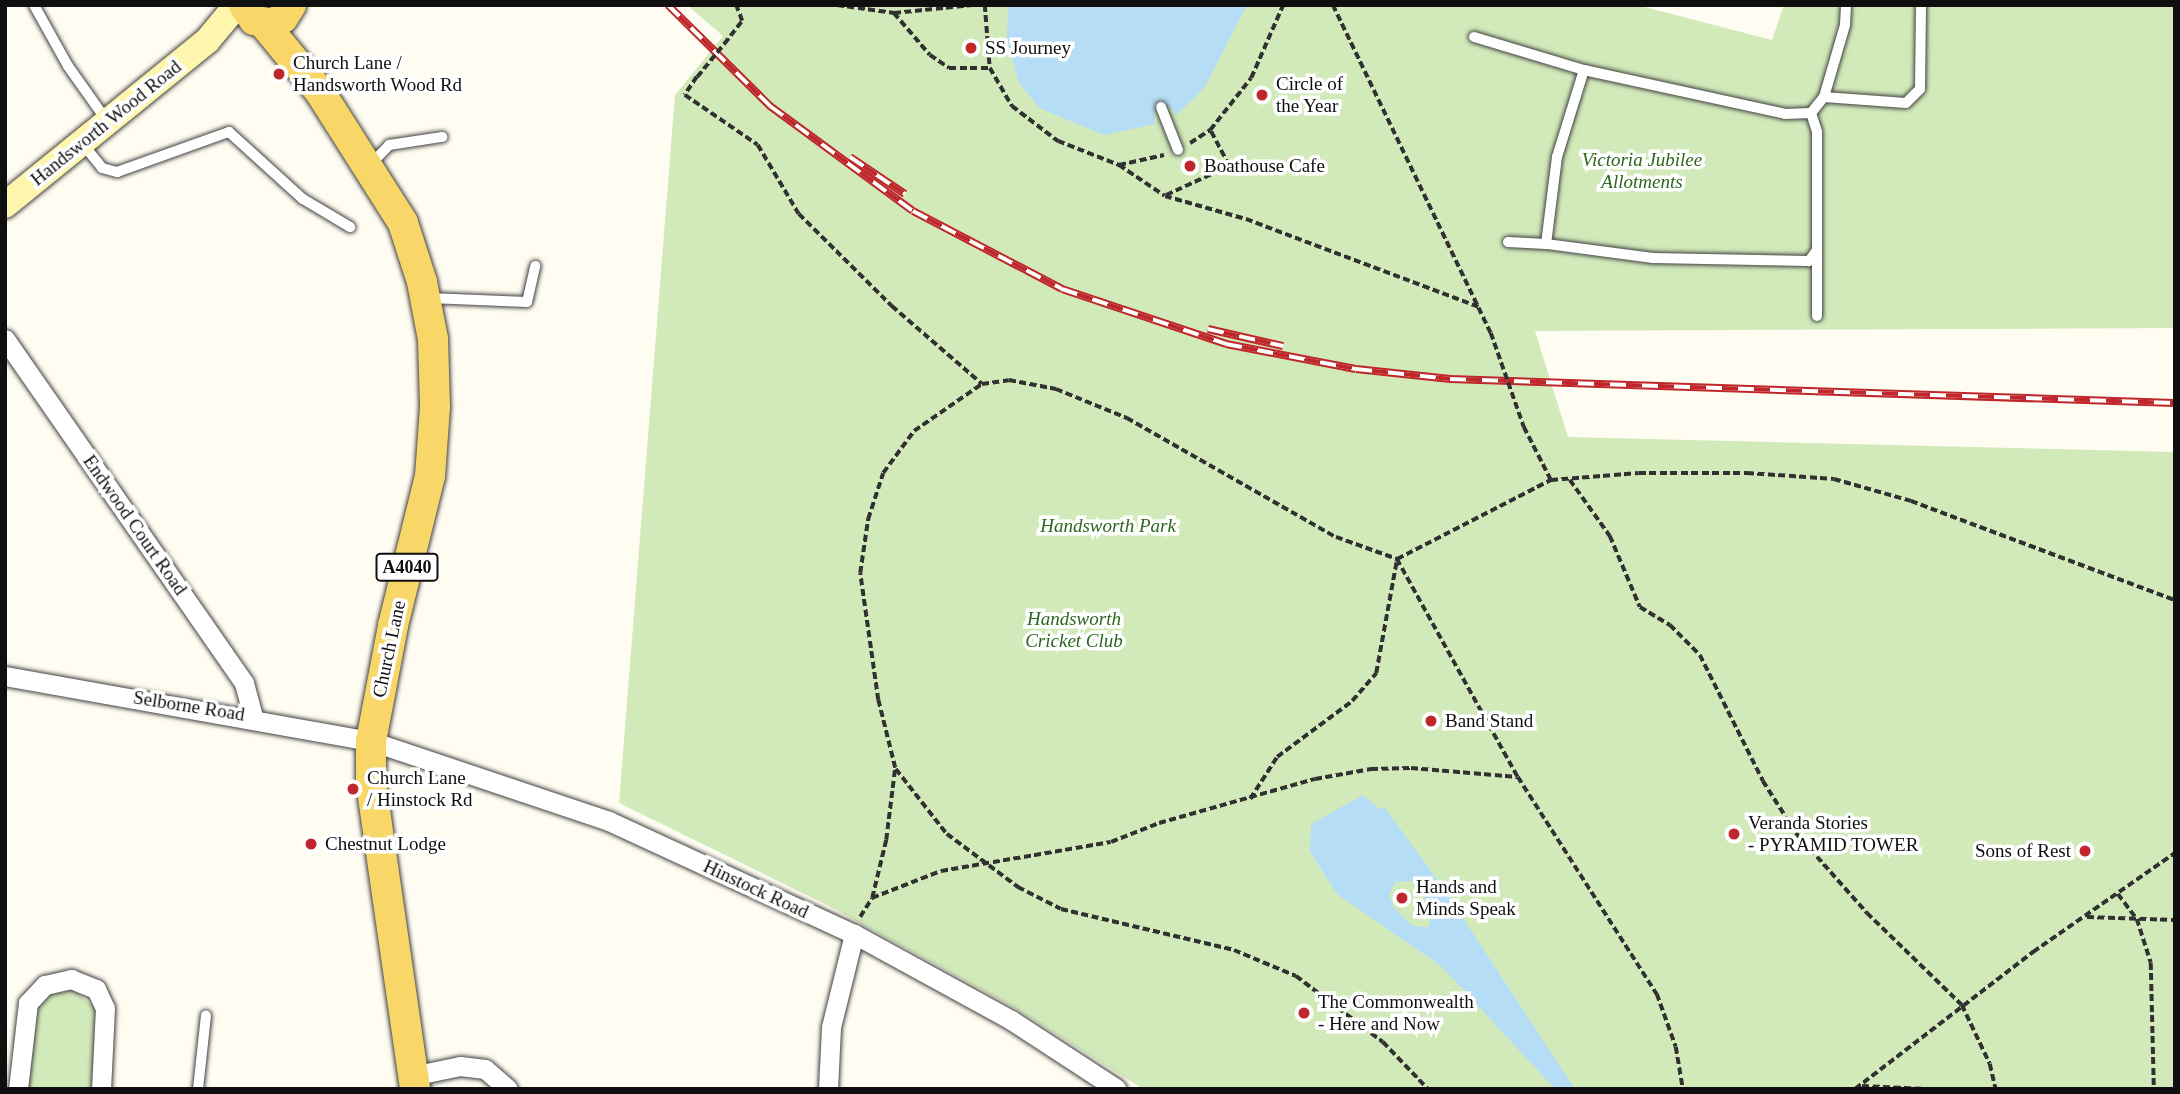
<!DOCTYPE html>
<style>
body{margin:0}
#map{position:relative;width:2180px;height:1094px;overflow:hidden;background:#fffcf1;font-family:"Times New Roman",serif}
div>[style]{position:absolute}
[style*='--x']{left:calc(var(--x)*1px);top:calc(var(--y)*1px);width:calc(var(--w)*1px);rotate:calc(var(--a)*1deg)}
.green>*{inset:0;background:#d2eaba}
.water>*{inset:0;background:#b5ddf6}
.path>*{height:3.5px;margin-top:-1.75px;transform-origin:0;background:repeating-linear-gradient(90deg,#313131 0 7px,transparent 0 10.5px)}
.roads{filter:drop-shadow(0 0 2px #424242) drop-shadow(0 0 2px #424242)}
.lane>*{height:10px;margin:-5px;padding:0 5px;transform-origin:5px;border-radius:5px;background:#fff}
.street>*{height:19px;margin:-9.5px;padding:0 9.5px;transform-origin:9.5px;border-radius:9.5px;background:#fff}
.secondary>*{height:26px;margin:-13px;padding:0 13px;transform-origin:13px;border-radius:13px;background:#fef6ac}
.primary>*{height:30px;margin:-15px;padding:0 15px;transform-origin:15px;border-radius:15px;background:#f8d768}
.rail>*{height:8px;margin-top:-4px;transform-origin:0;background:repeating-linear-gradient(90deg,#fff 0 16px,#bf272c 0 32px);box-sizing:border-box;border-block:2px solid #bf272c}
.path-bridge>*{height:3.5px;margin-top:-1.75px;transform-origin:0;background:repeating-linear-gradient(90deg,#313131 0 7px,transparent 0 10.5px)}
.dots>*{width:19px;height:19px;translate:-50% -50%;box-sizing:border-box;border:4px solid #fff;border-radius:50%}
span{translate:-50% -50%;white-space:nowrap;text-align:center;line-height:1.15;-webkit-text-stroke:7px #fff;paint-order:stroke}
.shield-label span{padding:2px 5px;background:#fff;border:2px solid;border-radius:5px;-webkit-text-stroke-width:0}
.shield-label{font-size:18px;color:#0f0f0f;font-weight:700}
.poi-label{font-size:19px;color:#0f0f0f}
.left{translate:0 -50%;text-align:left}
.right{translate:-100% -50%;text-align:right}
.street-label{font-size:19px;color:#0f0f0f}
.park-label{font-size:19px;color:#2d671f;font-style:italic}
.frame{position:absolute;inset:0;border:7px solid #0f0f0f;pointer-events:none}
</style>
<div id="map">
<div class="green">
<i style="clip-path:polygon(687px 5px,1637px 5px,1772px 40px,1784px 5px,2175px 5px,2175px 328px,1535px 331px,1568px 437px,2175px 452px,2175px 1089px,1143px 1089px,1015px 1008px,827px 905px,619px 803px,675px 95px,723px 36px)"></i>
<i style="clip-path:polygon(72px 989px,96px 1008px,93px 1089px,28px 1089px,35px 1010px,48px 995px)"></i>
</div>
<div class="water">
<i style="clip-path:polygon(1008px 5px,1247px 5px,1204px 88px,1177px 115px,1172px 108px,1161px 107px,1154px 113px,1155px 124px,1104px 135px,1039px 108px,1018px 81px,1007px 39px)"></i>
<i style="clip-path:polygon(evenodd,1363px 795px,1379px 809px,1385px 808px,1442px 886px,1575px 1089px,1555px 1089px,1441px 966px,1337px 894px,1310px 852px,1311px 824px,1363px 795px,1411px 881px,1432px 908px,1429px 927px,1412px 926px,1393px 906px,1389px 893px,1396px 882px,1411px 881px)"></i>
</div>
<div class="path">
<i style="--x:837;--y:5;--w:58;--a:8"></i>
<i style="--x:894;--y:13;--w:79;--a:-5.8"></i>
<i style="--x:985;--y:5;--w:63;--a:85.5"></i>
<i style="--x:990;--y:68;--w:44;--a:59.9"></i>
<i style="--x:1012;--y:106;--w:58;--a:37.3"></i>
<i style="--x:1058;--y:141;--w:66;--a:21.5"></i>
<i style="--x:1119;--y:165;--w:55;--a:34"></i>
<i style="--x:1165;--y:196;--w:84;--a:15.9"></i>
<i style="--x:1246;--y:219;--w:251;--a:20.7"></i>
<i style="--x:1333;--y:5;--w:364;--a:64.3"></i>
<i style="--x:894;--y:13;--w:55;--a:49.4"></i>
<i style="--x:930;--y:55;--w:23;--a:34"></i>
<i style="--x:949;--y:68;--w:41;--a:0"></i>
<i style="--x:724;--y:44;--w:29;--a:-52"></i>
<i style="--x:742;--y:21;--w:17;--a:-111"></i>
<i style="--x:697;--y:77;--w:22;--a:124"></i>
<i style="--x:685;--y:95;--w:88;--a:34.4"></i>
<i style="--x:758;--y:145;--w:80;--a:59.3"></i>
<i style="--x:799;--y:214;--w:131;--a:44.7"></i>
<i style="--x:892;--y:306;--w:119;--a:40.9"></i>
<i style="--x:1190;--y:143;--w:24;--a:-33"></i>
<i style="--x:1210;--y:130;--w:66;--a:-51.7"></i>
<i style="--x:1251;--y:78;--w:80;--a:-66.3"></i>
<i style="--x:1119;--y:165;--w:46;--a:-12.5"></i>
<i style="--x:1166;--y:195;--w:69;--a:-24.7"></i>
<i style="--x:1229;--y:166;--w:41;--a:-117.8"></i>
<i style="--x:1524;--y:427;--w:59;--a:63"></i>
<i style="--x:1570;--y:480;--w:69;--a:54.5"></i>
<i style="--x:1610;--y:536;--w:77;--a:67.1"></i>
<i style="--x:1640;--y:607;--w:35;--a:31"></i>
<i style="--x:1670;--y:625;--w:42;--a:45"></i>
<i style="--x:1700;--y:655;--w:141;--a:63.4"></i>
<i style="--x:1763;--y:781;--w:62;--a:57.6"></i>
<i style="--x:1796;--y:833;--w:107;--a:48.4"></i>
<i style="--x:1867;--y:913;--w:132;--a:44.1"></i>
<i style="--x:1962;--y:1005;--w:65;--a:64.6"></i>
<i style="--x:1990;--y:1064;--w:26;--a:77"></i>
<i style="--x:896;--y:769;--w:83;--a:51.9"></i>
<i style="--x:947;--y:834;--w:89;--a:36.7"></i>
<i style="--x:1018;--y:887;--w:48;--a:27.1"></i>
<i style="--x:1061;--y:909;--w:178;--a:13.3"></i>
<i style="--x:1234;--y:950;--w:67;--a:22.8"></i>
<i style="--x:1296;--y:976;--w:109;--a:37.2"></i>
<i style="--x:1383;--y:1042;--w:65;--a:46.2"></i>
<i style="--x:1250;--y:799;--w:50;--a:-57.3"></i>
<i style="--x:1277;--y:757;--w:94;--a:-36.7"></i>
<i style="--x:1352;--y:701;--w:37;--a:-49"></i>
<i style="--x:1376;--y:673;--w:116;--a:-79.6"></i>
<i style="--x:1397;--y:559;--w:249;--a:61"></i>
<i style="--x:1518;--y:777;--w:258;--a:57.4"></i>
<i style="--x:1657;--y:994;--w:56;--a:70.3"></i>
<i style="--x:1676;--y:1047;--w:43;--a:80.5"></i>
<i style="--x:2118;--y:894;--w:31;--a:53"></i>
<i style="--x:2137;--y:919;--w:46;--a:72.3"></i>
<i style="--x:2151;--y:963;--w:126;--a:88.6"></i>
<i style="--x:872;--y:898;--w:74;--a:-21.4"></i>
<i style="--x:941;--y:871;--w:172;--a:-9.7"></i>
<i style="--x:1111;--y:842;--w:52;--a:-21.6"></i>
<i style="--x:1159;--y:823;--w:162;--a:-15.8"></i>
<i style="--x:1315;--y:779;--w:57;--a:-10.1"></i>
<i style="--x:1371;--y:769;--w:40;--a:-1.4"></i>
<i style="--x:1411;--y:768;--w:107;--a:4.8"></i>
<i style="--x:860;--y:917;--w:22;--a:-58"></i>
<i style="--x:872;--y:898;--w:60;--a:-76.4"></i>
<i style="--x:886;--y:840;--w:73;--a:-82.9"></i>
<i style="--x:895;--y:768;--w:70;--a:-104"></i>
<i style="--x:878;--y:700;--w:128;--a:-98.1"></i>
<i style="--x:860;--y:573;--w:55;--a:-81.6"></i>
<i style="--x:868;--y:519;--w:48;--a:-71.9"></i>
<i style="--x:883;--y:473;--w:52;--a:-53.6"></i>
<i style="--x:914;--y:431;--w:83;--a:-34.7"></i>
<i style="--x:982;--y:384;--w:27;--a:-8"></i>
<i style="--x:1009;--y:380;--w:48;--a:10.8"></i>
<i style="--x:1056;--y:389;--w:77;--a:22.2"></i>
<i style="--x:1127;--y:418;--w:241;--a:29.7"></i>
<i style="--x:1336;--y:537;--w:65;--a:19.8"></i>
<i style="--x:1397;--y:559;--w:173;--a:-27.2"></i>
<i style="--x:1551;--y:480;--w:88;--a:-4.5"></i>
<i style="--x:1639;--y:473;--w:108;--a:0"></i>
<i style="--x:1747;--y:473;--w:87;--a:3.9"></i>
<i style="--x:1834;--y:479;--w:80;--a:15.9"></i>
<i style="--x:1911;--y:501;--w:282;--a:20.6"></i>
<i style="--x:2087;--y:917;--w:88;--a:2"></i>
<i style="--x:1862;--y:1086;--w:64;--a:2.7"></i>
<i style="--x:1855;--y:1089;--w:225;--a:-37.6"></i>
<i style="--x:2033;--y:952;--w:173;--a:-34.9"></i>
</div>
<div class="roads">
<div class="lane">
<i style="--x:34;--y:5;--w:70;--a:60.9"></i>
<i style="--x:68;--y:66;--w:67;--a:54.7"></i>
<i style="--x:1474;--y:37;--w:115;--a:16.7"></i>
<i style="--x:1824;--y:97;--w:82;--a:4.2"></i>
<i style="--x:1906;--y:103;--w:20;--a:-45"></i>
<i style="--x:1920;--y:89;--w:84;--a:-89.3"></i>
<i style="--x:1161;--y:107;--w:46;--a:68.4"></i>
<i style="--x:1811;--y:113;--w:20;--a:72"></i>
<i style="--x:1817;--y:132;--w:118;--a:90"></i>
<i style="--x:1817;--y:250;--w:14;--a:126"></i>
<i style="--x:1809;--y:261;--w:156;--a:-178.9"></i>
<i style="--x:1653;--y:258;--w:108;--a:-172.5"></i>
<i style="--x:1546;--y:244;--w:88;--a:-82.8"></i>
<i style="--x:1557;--y:157;--w:91;--a:-72.8"></i>
<i style="--x:1584;--y:70;--w:206;--a:12.3"></i>
<i style="--x:1785;--y:114;--w:26;--a:-2"></i>
<i style="--x:1811;--y:113;--w:21;--a:-51"></i>
<i style="--x:1824;--y:97;--w:75;--a:-73.7"></i>
<i style="--x:1845;--y:25;--w:20;--a:-87"></i>
<i style="--x:82;--y:143;--w:32;--a:51"></i>
<i style="--x:102;--y:168;--w:16;--a:15"></i>
<i style="--x:117;--y:172;--w:119;--a:-19.7"></i>
<i style="--x:229;--y:132;--w:100;--a:42.2"></i>
<i style="--x:303;--y:199;--w:55;--a:30.8"></i>
<i style="--x:370;--y:165;--w:28;--a:-46"></i>
<i style="--x:389;--y:145;--w:54;--a:-8.6"></i>
<i style="--x:1508;--y:242;--w:38;--a:3"></i>
<i style="--x:1817;--y:251;--w:65;--a:90"></i>
<i style="--x:429;--y:298;--w:98;--a:2.3"></i>
<i style="--x:527;--y:302;--w:37;--a:-77"></i>
<i style="--x:198;--y:1089;--w:74;--a:-83.8"></i>
</div>
<div class="street">
<i style="--x:5;--y:339;--w:419;--a:55.2"></i>
<i style="--x:244;--y:683;--w:35;--a:75"></i>
<i style="--x:5;--y:676;--w:372;--a:10.1"></i>
<i style="--x:371;--y:741;--w:251;--a:18.6"></i>
<i style="--x:609;--y:821;--w:270;--a:24.8"></i>
<i style="--x:854;--y:934;--w:179;--a:28.7"></i>
<i style="--x:1011;--y:1020;--w:126;--a:33.1"></i>
<i style="--x:412;--y:1076;--w:49;--a:-11.8"></i>
<i style="--x:460;--y:1066;--w:25;--a:7"></i>
<i style="--x:485;--y:1069;--w:30;--a:41"></i>
<i style="--x:18;--y:1089;--w:87;--a:-83.4"></i>
<i style="--x:28;--y:1003;--w:25;--a:-47"></i>
<i style="--x:45;--y:985;--w:27;--a:-13"></i>
<i style="--x:71;--y:979;--w:27;--a:22"></i>
<i style="--x:96;--y:989;--w:21;--a:65"></i>
<i style="--x:105;--y:1008;--w:81;--a:92.8"></i>
<i style="--x:828;--y:1089;--w:62;--a:-87.2"></i>
<i style="--x:831;--y:1027;--w:96;--a:-76.1"></i>
</div>
<div class="secondary">
<i style="--x:5;--y:205;--w:260;--a:-39.1"></i>
<i style="--x:207;--y:41;--w:47;--a:-50.2"></i>
</div>
<div class="primary">
<i style="--x:244;--y:5;--w:18;--a:56"></i>
<i style="--x:254;--y:20;--w:17;--a:13"></i>
<i style="--x:271;--y:24;--w:13;--a:-27"></i>
<i style="--x:283;--y:18;--w:15;--a:-58"></i>
<i style="--x:264;--y:24;--w:88;--a:50.5"></i>
<i style="--x:320;--y:92;--w:155;--a:57.6"></i>
<i style="--x:403;--y:223;--w:62;--a:72.1"></i>
<i style="--x:422;--y:282;--w:58;--a:79.1"></i>
<i style="--x:433;--y:339;--w:68;--a:88.3"></i>
<i style="--x:435;--y:407;--w:69;--a:94.1"></i>
<i style="--x:430;--y:476;--w:154;--a:103.9"></i>
<i style="--x:393;--y:626;--w:117;--a:100.8"></i>
<i style="--x:371;--y:741;--w:42;--a:90"></i>
<i style="--x:371;--y:783;--w:309;--a:81.8"></i>
</div>
</div>
<div class="rail">
<i style="--x:668;--y:5;--w:144;--a:44.7"></i>
<i style="--x:770;--y:106;--w:177;--a:36.3"></i>
<i style="--x:913;--y:211;--w:168;--a:27.6"></i>
<i style="--x:1062;--y:289;--w:173;--a:18.5"></i>
<i style="--x:1226;--y:344;--w:132;--a:10.9"></i>
<i style="--x:1356;--y:369;--w:95;--a:6.1"></i>
<i style="--x:1450;--y:379;--w:725;--a:1.9"></i>
<i style="--x:850;--y:157;--w:66;--a:33.9"></i>
<i style="--x:1208;--y:329;--w:77;--a:12.8"></i>
</div>
<div class="path-bridge">
<i style="--x:697;--y:77;--w:43;--a:-50.7"></i>
<i style="--x:1491;--y:333;--w:100;--a:70.7"></i>
</div>
<div class="dots">
<i style="left:971px;top:48px;background:#bf272c"></i>
<i style="left:279px;top:74px;background:#bf272c"></i>
<i style="left:1262px;top:95px;background:#bf272c"></i>
<i style="left:1190px;top:166px;background:#bf272c"></i>
<i style="left:1431px;top:721px;background:#bf272c"></i>
<i style="left:353px;top:789px;background:#bf272c"></i>
<i style="left:1734px;top:834px;background:#bf272c"></i>
<i style="left:311px;top:844px;background:#bf272c"></i>
<i style="left:2085px;top:851px;background:#bf272c"></i>
<i style="left:1402px;top:898px;background:#bf272c"></i>
<i style="left:1304px;top:1013px;background:#bf272c"></i>
</div>
<div class="shield-label">
<span style="left:407px;top:567px">A4040</span>
</div>
<div class="poi-label">
<span class="left" style="left:985px;top:48px">SS Journey</span>
<span class="left" style="left:293px;top:74px">Church Lane /<br>Handsworth Wood Rd</span>
<span class="left" style="left:1276px;top:95px">Circle of<br>the Year</span>
<span class="left" style="left:1204px;top:166px">Boathouse Cafe</span>
<span class="left" style="left:1445px;top:721px">Band Stand</span>
<span class="left" style="left:367px;top:789px">Church Lane<br>/ Hinstock Rd</span>
<span class="left" style="left:1748px;top:834px">Veranda Stories<br>- PYRAMID TOWER</span>
<span class="left" style="left:325px;top:844px">Chestnut Lodge</span>
<span class="right" style="left:2071px;top:851px">Sons of Rest</span>
<span class="left" style="left:1416px;top:898px">Hands and<br>Minds Speak</span>
<span class="left" style="left:1318px;top:1013px">The Commonwealth<br>- Here and Now</span>
</div>
<div class="street-label">
<span style="left:106px;top:123px;rotate:-39deg">Handsworth Wood Road</span>
<span style="left:135px;top:525px;rotate:55deg">Endwood Court Road</span>
<span style="left:389px;top:649px;rotate:-78deg">Church Lane</span>
<span style="left:189px;top:706px;rotate:9deg">Selborne Road</span>
<span style="left:756px;top:889px;rotate:25deg">Hinstock Road</span>
</div>
<div class="park-label">
<span style="left:1642px;top:171px">Victoria Jubilee<br>Allotments</span>
<span style="left:1108px;top:526px">Handsworth Park</span>
<span style="left:1074px;top:630px">Handsworth<br>Cricket Club</span>
</div>
<div class="frame"></div>
</div>
